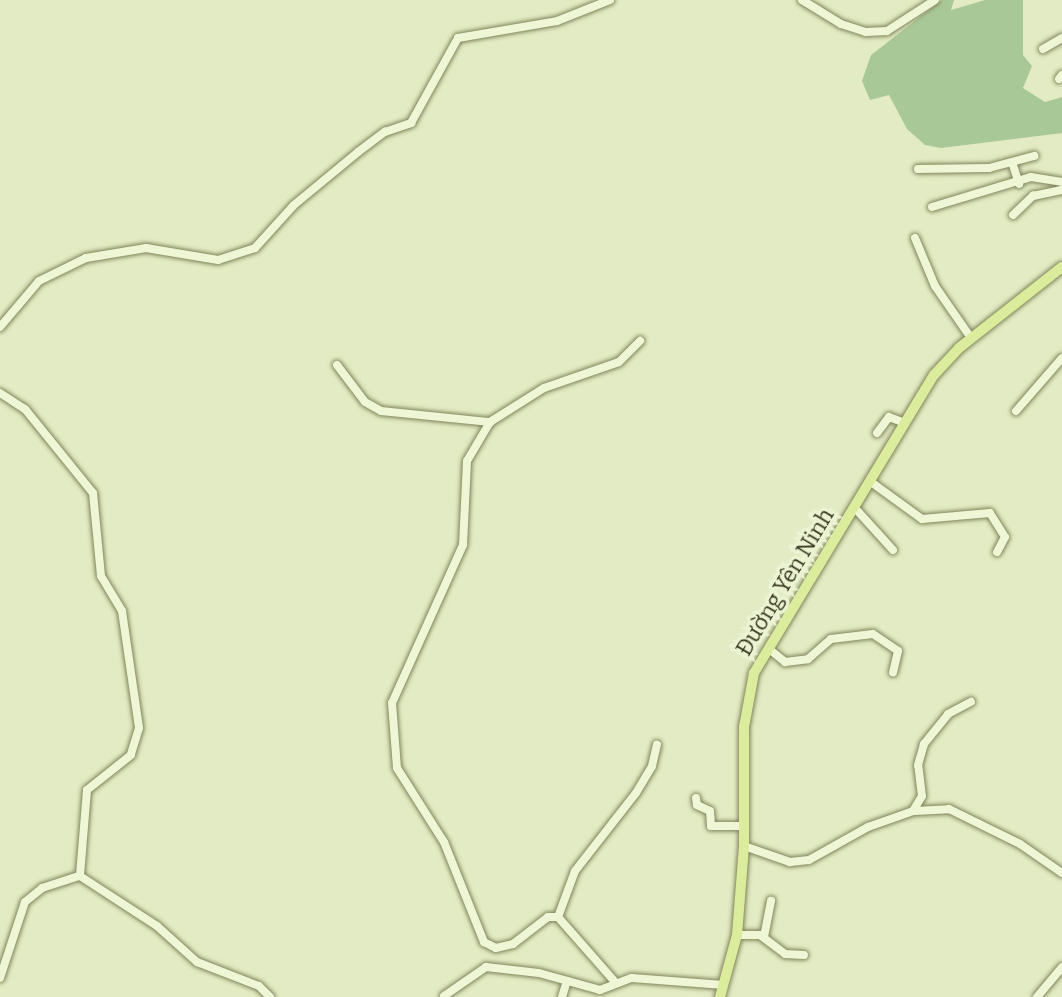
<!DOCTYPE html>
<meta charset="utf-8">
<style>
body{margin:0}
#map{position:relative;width:1062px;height:997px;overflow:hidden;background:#e2ebc3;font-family:Bitter,serif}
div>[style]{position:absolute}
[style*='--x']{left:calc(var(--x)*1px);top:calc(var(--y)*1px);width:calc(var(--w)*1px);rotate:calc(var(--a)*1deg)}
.green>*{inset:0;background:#a9c898}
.roads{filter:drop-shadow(0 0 2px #81845b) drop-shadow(0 0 2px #81845b)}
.minor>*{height:8px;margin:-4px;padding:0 4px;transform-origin:4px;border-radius:4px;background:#eff6d5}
.major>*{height:10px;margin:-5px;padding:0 5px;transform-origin:5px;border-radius:5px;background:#dbec9d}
span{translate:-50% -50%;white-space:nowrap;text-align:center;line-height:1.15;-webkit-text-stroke:7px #ebf3d2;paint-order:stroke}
.street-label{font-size:22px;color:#35351e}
</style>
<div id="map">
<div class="green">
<i style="clip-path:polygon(942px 0,954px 0,951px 10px,985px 0,1023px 0,1023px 55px,1032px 66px,1023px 88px,1045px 102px,1062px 97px,1062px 133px,941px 148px,925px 145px,907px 129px,889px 95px,870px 100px,862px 81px,871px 55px)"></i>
</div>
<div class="roads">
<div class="minor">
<i style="--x:802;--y:0;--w:46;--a:31.6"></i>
<i style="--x:841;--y:24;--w:26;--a:18"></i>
<i style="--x:866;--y:32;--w:21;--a:-3"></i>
<i style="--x:887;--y:31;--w:57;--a:-32.9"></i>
<i style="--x:1043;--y:49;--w:22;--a:-30"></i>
<i style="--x:1059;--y:79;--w:5;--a:-53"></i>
<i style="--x:1012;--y:162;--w:23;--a:72"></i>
<i style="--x:918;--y:169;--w:71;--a:-0.8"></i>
<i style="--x:989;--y:168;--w:47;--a:-14.9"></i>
<i style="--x:932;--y:207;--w:103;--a:-16.9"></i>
<i style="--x:1031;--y:177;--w:31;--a:9"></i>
<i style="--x:1013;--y:215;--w:28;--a:-44"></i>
<i style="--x:1033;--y:196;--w:30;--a:-12"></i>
<i style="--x:915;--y:238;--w:52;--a:67.4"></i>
<i style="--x:935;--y:286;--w:63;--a:55.3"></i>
<i style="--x:0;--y:327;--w:60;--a:-49.7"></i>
<i style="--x:39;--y:281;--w:52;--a:-26.1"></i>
<i style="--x:86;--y:258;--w:61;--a:-9.5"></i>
<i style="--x:146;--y:248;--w:73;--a:9.5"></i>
<i style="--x:218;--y:260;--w:39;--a:-18"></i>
<i style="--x:255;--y:248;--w:58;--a:-47.8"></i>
<i style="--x:294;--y:205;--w:83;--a:-39.6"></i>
<i style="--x:358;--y:152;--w:34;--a:-37"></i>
<i style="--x:385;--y:132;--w:28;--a:-19"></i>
<i style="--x:411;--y:123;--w:97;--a:-61.1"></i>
<i style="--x:458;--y:38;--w:100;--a:-9.7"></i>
<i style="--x:557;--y:21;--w:57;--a:-21.6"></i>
<i style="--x:337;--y:365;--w:46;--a:52.9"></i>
<i style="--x:365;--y:402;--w:18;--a:29"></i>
<i style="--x:381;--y:411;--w:110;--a:5.8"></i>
<i style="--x:490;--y:422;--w:64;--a:-32.2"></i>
<i style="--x:544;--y:388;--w:79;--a:-19.1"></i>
<i style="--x:619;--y:362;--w:30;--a:-45"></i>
<i style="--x:0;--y:393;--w:30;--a:33"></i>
<i style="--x:25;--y:409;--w:108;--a:51"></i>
<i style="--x:93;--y:493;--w:83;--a:84.5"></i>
<i style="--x:101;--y:576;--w:41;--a:59"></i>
<i style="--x:122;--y:611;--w:118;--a:81.7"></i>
<i style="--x:139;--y:728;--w:28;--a:107"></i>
<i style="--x:131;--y:755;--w:56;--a:141.5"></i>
<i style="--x:87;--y:790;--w:86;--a:94.7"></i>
<i style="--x:1016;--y:411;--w:70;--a:-49"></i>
<i style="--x:490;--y:422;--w:45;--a:120.5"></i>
<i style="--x:467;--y:461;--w:84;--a:92.7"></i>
<i style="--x:463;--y:545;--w:173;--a:114.2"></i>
<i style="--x:392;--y:703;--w:65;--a:85.6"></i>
<i style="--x:397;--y:768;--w:88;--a:57.6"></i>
<i style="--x:444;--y:842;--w:108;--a:68.2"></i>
<i style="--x:484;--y:942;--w:13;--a:27"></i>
<i style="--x:496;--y:948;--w:17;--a:-13"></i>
<i style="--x:513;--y:944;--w:44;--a:-37.6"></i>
<i style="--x:548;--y:917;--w:10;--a:0"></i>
<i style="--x:558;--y:917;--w:88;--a:48.7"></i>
<i style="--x:877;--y:433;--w:20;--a:-53"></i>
<i style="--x:889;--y:417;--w:17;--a:21"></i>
<i style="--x:871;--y:482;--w:63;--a:36"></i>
<i style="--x:922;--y:519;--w:68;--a:-5"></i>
<i style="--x:990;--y:513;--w:28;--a:58"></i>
<i style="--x:1005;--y:537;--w:17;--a:118"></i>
<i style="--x:854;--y:507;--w:58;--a:47.8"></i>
<i style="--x:769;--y:649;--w:21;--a:39"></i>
<i style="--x:785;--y:662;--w:23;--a:-7"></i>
<i style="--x:808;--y:659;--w:30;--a:-41"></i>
<i style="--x:831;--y:639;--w:42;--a:-6.8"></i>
<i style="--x:873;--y:634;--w:30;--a:34"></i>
<i style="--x:898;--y:651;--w:22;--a:103"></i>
<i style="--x:696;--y:798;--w:7;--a:82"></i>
<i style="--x:697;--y:805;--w:14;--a:25"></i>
<i style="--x:710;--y:811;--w:15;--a:86"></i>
<i style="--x:711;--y:826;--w:33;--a:0"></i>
<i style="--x:914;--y:811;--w:35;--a:-3"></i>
<i style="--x:949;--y:809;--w:79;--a:26.2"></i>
<i style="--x:1020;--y:844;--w:51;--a:34.6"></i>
<i style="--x:744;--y:846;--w:49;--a:19.2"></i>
<i style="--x:790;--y:862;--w:19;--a:-6"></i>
<i style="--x:809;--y:860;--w:68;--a:-29.2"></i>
<i style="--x:868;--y:827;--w:48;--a:-19.6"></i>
<i style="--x:913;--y:811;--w:17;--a:-59"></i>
<i style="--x:922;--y:796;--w:31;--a:-97"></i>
<i style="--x:918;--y:765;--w:22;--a:-74"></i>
<i style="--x:924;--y:744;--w:38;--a:-51"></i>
<i style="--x:948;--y:714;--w:26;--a:-28"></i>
<i style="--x:558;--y:917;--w:49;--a:-69.7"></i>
<i style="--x:575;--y:871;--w:99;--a:-52"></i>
<i style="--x:636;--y:793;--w:31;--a:-59"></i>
<i style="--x:652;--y:766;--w:22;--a:-77"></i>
<i style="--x:737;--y:935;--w:23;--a:0"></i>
<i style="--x:760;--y:935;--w:31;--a:37"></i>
<i style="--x:785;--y:954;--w:19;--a:3"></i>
<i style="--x:764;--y:937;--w:37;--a:-79"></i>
<i style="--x:0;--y:978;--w:80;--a:-71.8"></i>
<i style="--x:25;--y:902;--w:22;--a:-39"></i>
<i style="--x:42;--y:888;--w:40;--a:-18"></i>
<i style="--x:80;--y:876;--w:92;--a:33"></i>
<i style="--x:157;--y:926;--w:54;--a:42"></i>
<i style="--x:197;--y:962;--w:66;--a:21.2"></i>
<i style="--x:259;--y:986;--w:16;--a:45"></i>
<i style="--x:444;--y:996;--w:51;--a:-34.6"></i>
<i style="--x:486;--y:967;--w:53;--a:6.5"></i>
<i style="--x:539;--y:973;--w:63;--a:15.6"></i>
<i style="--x:600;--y:990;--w:34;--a:-21"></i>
<i style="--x:632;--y:978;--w:92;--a:4.4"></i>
<i style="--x:562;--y:997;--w:17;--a:-73"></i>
<i style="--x:1037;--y:997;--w:39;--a:-50"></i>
</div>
<div class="major">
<i style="--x:720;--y:997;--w:64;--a:-74.7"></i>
<i style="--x:737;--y:935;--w:89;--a:-85.5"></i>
<i style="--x:744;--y:846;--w:119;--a:-90"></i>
<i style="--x:744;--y:727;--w:55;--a:-79.5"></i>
<i style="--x:754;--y:673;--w:348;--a:-58.9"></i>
<i style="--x:934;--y:375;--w:37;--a:-47"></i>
<i style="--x:959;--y:348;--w:131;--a:-38.2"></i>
</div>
</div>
<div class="street-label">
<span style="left:785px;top:582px;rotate:-59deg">Đường Yên Ninh</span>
</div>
</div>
